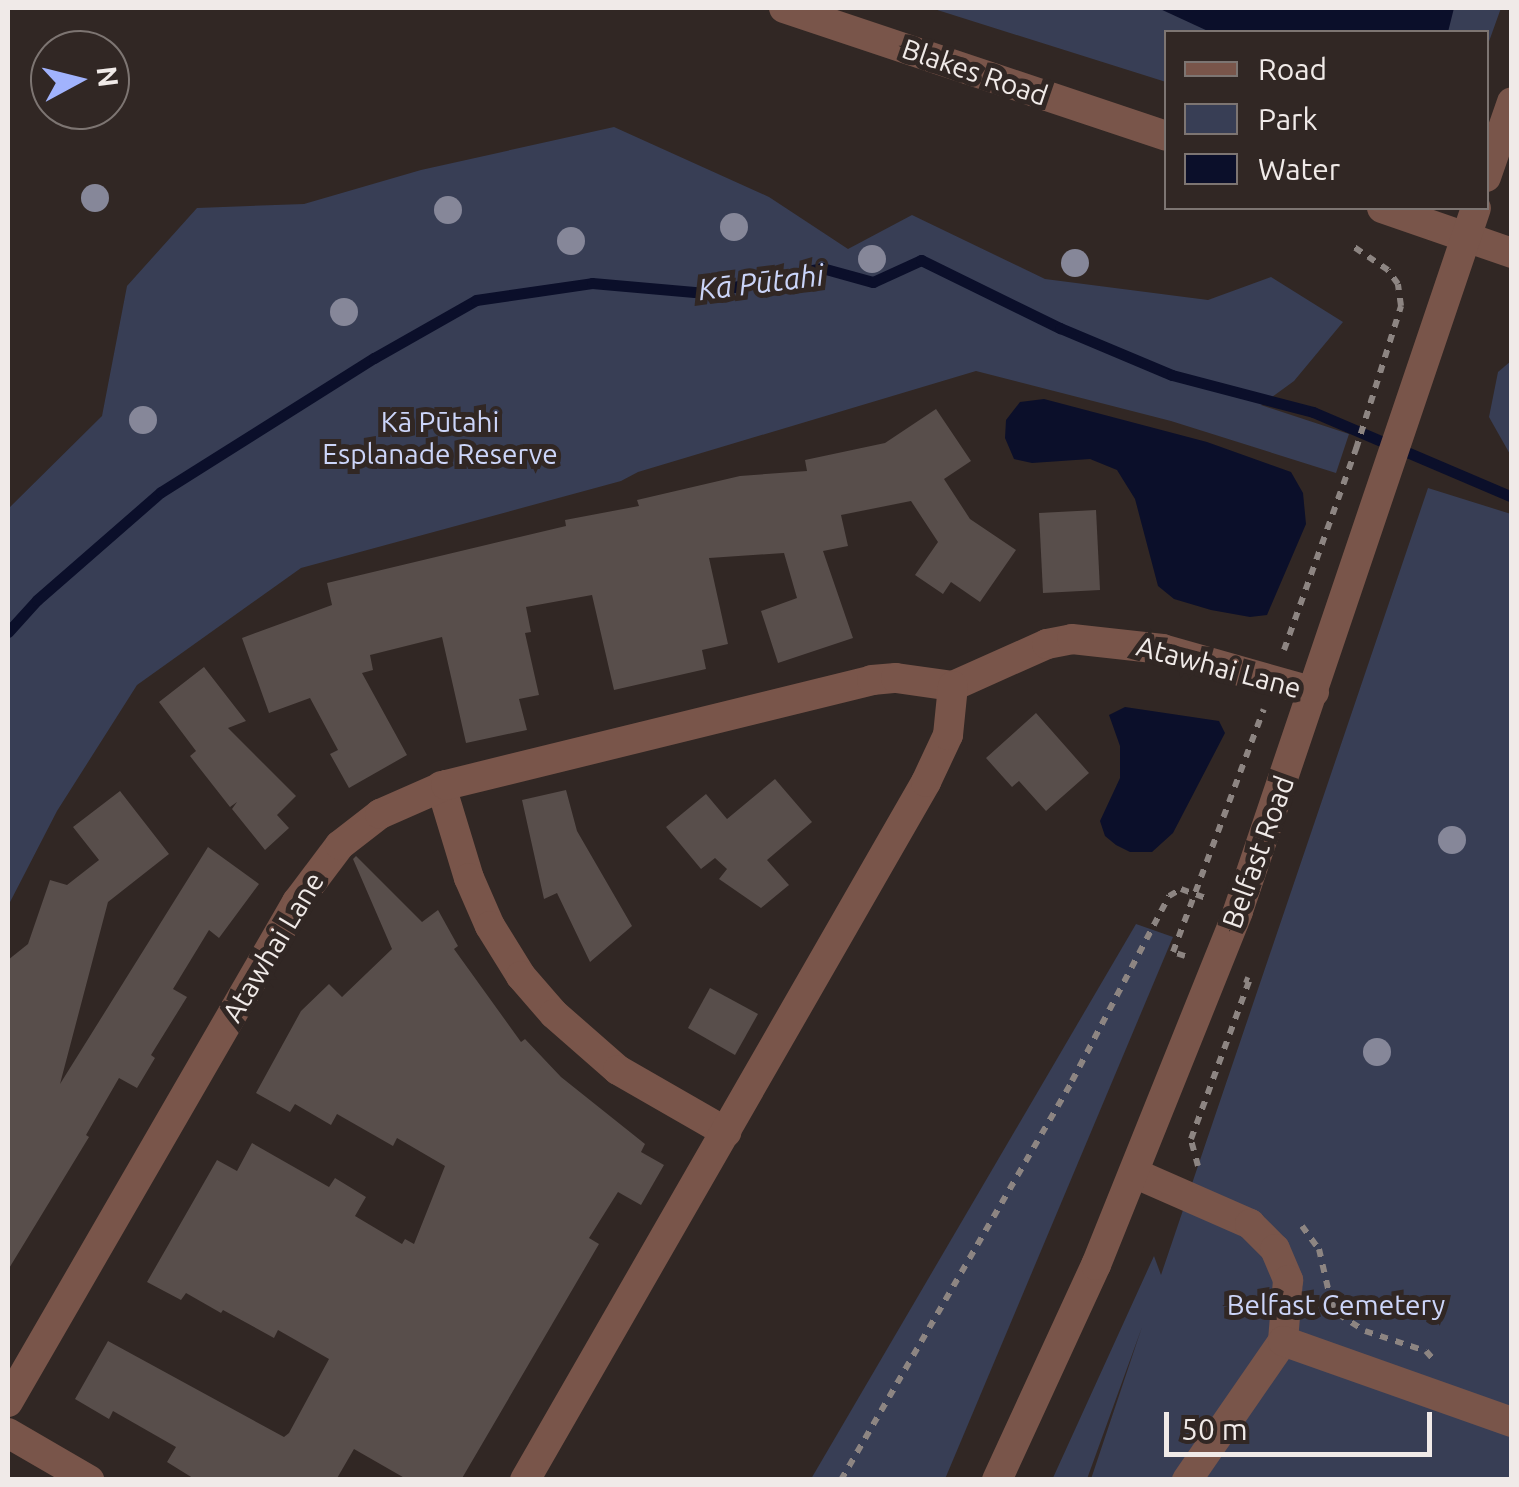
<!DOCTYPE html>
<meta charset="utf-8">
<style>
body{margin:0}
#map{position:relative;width:1519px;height:1487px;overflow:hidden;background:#312724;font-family:Ubuntu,sans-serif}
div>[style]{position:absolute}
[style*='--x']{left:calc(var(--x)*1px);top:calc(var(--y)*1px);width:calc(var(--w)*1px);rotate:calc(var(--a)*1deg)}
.green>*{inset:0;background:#383e55}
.water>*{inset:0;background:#0b0f2a}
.stream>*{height:11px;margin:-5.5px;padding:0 5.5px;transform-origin:5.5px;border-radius:5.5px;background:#0b0f2a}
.building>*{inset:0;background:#584e4b}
.path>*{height:6px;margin-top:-3px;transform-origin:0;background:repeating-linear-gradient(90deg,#8d8582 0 8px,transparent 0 16px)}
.minor>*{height:30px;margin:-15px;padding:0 15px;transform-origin:15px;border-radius:15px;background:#79554a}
.trees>*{width:28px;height:28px;margin:-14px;border-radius:50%;background:#868799}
span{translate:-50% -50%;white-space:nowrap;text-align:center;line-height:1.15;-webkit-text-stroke:10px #312724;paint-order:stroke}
.street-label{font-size:28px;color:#f0eae8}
.park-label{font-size:28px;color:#ccd5f9}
.water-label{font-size:30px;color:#cad4f8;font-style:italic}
.frame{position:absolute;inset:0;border:10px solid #f0eae8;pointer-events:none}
.legend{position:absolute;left:1164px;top:30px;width:325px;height:180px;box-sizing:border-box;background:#312724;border:2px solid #7d7572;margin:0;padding:12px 18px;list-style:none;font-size:30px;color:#f0eae8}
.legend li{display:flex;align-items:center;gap:20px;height:50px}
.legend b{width:50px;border:2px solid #7d7572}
.north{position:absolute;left:30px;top:30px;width:100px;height:100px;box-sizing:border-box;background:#312724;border:2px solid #7d7572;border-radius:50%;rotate:83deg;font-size:28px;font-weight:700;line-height:40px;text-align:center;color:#f0eae8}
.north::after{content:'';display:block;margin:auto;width:35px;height:45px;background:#a1b3fd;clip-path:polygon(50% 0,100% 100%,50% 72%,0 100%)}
.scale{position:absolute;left:1164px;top:1412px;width:268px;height:45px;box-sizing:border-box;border:5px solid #f0eae8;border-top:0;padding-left:12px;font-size:30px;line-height:35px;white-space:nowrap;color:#f0eae8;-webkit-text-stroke:8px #312724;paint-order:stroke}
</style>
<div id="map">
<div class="green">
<i style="clip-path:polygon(931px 8px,1501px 8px,1487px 47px,1486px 32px,1166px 32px,1166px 82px)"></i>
<i style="clip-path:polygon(614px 127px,769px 197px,848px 249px,912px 215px,1045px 279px,1208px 300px,1271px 277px,1343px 322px,1294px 381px,1261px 405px,1349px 434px,1336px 473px,1171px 421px,976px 371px,638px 472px,621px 481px,301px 568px,137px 685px,57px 811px,8px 906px,8px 509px,102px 416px,127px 286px,197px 208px,304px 204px,421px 170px)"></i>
<i style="clip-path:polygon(1511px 361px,1511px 456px,1489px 417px,1498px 372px)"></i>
<i style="clip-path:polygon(1428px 488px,1511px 514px,1511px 1479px,1091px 1479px,1142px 1327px,1087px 1479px,1052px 1480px,1154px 1256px,1161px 1275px)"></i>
<i style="clip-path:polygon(1136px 924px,1173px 937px,945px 1479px,811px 1479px)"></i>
</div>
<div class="water">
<i style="clip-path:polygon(1158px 8px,1454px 8px,1448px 32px,1210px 32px)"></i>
<i style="clip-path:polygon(1044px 399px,1207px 442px,1291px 472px,1303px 493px,1306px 524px,1267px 615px,1250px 617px,1211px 610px,1174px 599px,1158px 586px,1135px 499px,1117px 470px,1090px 459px,1032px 463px,1014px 459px,1005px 438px,1006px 420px,1020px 402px)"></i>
<i style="clip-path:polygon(1125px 707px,1219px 721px,1225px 733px,1173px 833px,1152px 852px,1130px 852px,1116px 845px,1105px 836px,1100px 821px,1120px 778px,1120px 746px,1109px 715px)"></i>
</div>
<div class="stream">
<i style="--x:8;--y:632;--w:43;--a:-47.8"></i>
<i style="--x:37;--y:600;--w:164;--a:-41.1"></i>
<i style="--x:161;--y:492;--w:252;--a:-32.2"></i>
<i style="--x:374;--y:358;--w:117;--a:-29.6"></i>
<i style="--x:476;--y:300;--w:117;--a:-8.3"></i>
<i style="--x:592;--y:283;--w:114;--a:5"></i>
<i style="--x:706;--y:293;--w:119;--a:-12.2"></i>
<i style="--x:822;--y:268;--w:53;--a:15.4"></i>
<i style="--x:873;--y:282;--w:53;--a:-24.6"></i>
<i style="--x:921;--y:260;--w:155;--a:26.1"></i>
<i style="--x:1060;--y:328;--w:121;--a:22.8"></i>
<i style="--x:1172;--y:375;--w:146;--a:14.7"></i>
<i style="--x:1313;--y:412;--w:216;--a:23.1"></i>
</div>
<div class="building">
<i style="clip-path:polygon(936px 409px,971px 461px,944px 479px,970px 519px,1016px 550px,980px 602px,951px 582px,943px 594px,915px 575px,938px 542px,911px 501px,841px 515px,848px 546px,823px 551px,853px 638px,778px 663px,761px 611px,797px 598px,784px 553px,709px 558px,728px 644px,702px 650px,706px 669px,614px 690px,592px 595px,526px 607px,531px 632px,525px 633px,539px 695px,519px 699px,527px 730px,466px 743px,442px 637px,370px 655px,373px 670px,362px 673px,407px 755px,349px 788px,330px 754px,338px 750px,310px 698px,269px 713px,242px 638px,332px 605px,327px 583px,566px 526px,565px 520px,639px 506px,637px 500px,740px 476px,807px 471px,805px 460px,885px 443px)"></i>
<i style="clip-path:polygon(1096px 510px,1100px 590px,1043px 593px,1039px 513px)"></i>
<i style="clip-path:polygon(204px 667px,246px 721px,228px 728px,296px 796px,277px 815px,289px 828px,265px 850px,232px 809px,237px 802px,230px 807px,190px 756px,196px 751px,159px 702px)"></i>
<i style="clip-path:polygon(1036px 713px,1089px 773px,1046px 811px,1019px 781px,1012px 787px,986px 758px)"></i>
<i style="clip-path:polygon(775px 779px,812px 822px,767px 860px,789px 885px,761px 908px,719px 879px,727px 869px,715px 858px,701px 869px,666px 827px,706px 794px,727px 819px)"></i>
<i style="clip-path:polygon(566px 790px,577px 831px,632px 926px,590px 962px,557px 893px,544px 899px,522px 800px)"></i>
<i style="clip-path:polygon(120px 791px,169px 854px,108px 902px,60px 1084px,208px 847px,259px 884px,219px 938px,209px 930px,173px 989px,187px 997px,151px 1055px,155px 1058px,137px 1088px,119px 1078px,86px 1135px,89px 1137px,8px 1270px,8px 960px,28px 944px,50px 880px,67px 885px,99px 860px,73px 827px)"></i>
<i style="clip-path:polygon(356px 856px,422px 922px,438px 910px,458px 946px,454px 949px,521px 1042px,525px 1039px,561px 1077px,645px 1144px,641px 1152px,664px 1165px,641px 1205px,618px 1192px,589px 1238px,599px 1244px,461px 1480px,408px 1480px,354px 1449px,336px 1480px,196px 1480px,167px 1462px,176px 1447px,113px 1411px,109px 1419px,75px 1399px,108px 1341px,284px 1437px,289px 1433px,329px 1359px,278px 1330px,274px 1338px,223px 1310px,221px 1313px,186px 1293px,181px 1300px,147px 1282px,217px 1160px,237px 1171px,252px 1143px,329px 1187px,335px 1178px,366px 1197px,355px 1216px,402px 1244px,405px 1239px,414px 1244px,445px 1166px,397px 1138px,393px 1146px,337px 1114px,331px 1125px,295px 1104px,290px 1112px,256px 1093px,301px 1011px,329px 984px,342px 997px,392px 949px,353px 859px)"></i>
<i style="clip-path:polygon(710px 988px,758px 1014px,735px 1055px,688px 1028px)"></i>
</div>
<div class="path">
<i style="--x:1284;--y:650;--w:214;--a:-70.3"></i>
<i style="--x:1356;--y:449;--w:150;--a:-72.5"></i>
<i style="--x:1401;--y:306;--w:22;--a:-98"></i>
<i style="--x:1398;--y:284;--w:17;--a:-126"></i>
<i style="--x:1388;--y:270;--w:45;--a:-146"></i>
<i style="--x:1185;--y:956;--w:13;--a:-162"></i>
<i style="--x:1173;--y:952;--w:259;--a:-69.5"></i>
<i style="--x:1198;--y:1166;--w:28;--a:-105"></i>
<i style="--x:1191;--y:1139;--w:168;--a:-69.8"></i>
<i style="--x:1249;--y:981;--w:5;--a:-158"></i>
<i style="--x:1302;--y:1226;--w:29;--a:54"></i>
<i style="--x:1319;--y:1249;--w:54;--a:77.2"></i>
<i style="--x:1331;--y:1302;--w:14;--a:60"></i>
<i style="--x:1338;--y:1314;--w:32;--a:32"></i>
<i style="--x:1365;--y:1331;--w:64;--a:18.2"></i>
<i style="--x:1426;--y:1351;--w:9;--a:49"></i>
<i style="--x:841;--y:1480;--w:461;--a:-59.9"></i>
<i style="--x:1072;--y:1081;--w:209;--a:-62.3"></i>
<i style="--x:1169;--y:896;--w:14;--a:-30"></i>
<i style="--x:1181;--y:889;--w:30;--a:20"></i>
</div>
<div class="minor">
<i style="--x:784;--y:8;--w:403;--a:18.5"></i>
<i style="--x:1486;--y:177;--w:79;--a:-70.9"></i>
<i style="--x:1382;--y:208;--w:138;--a:19.1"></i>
<i style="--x:441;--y:786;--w:96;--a:73.1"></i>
<i style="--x:469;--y:878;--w:52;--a:66.4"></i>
<i style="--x:490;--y:926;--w:59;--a:58.2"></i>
<i style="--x:521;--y:976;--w:50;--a:49"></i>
<i style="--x:554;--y:1014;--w:85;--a:41.2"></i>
<i style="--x:618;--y:1070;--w:125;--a:29.9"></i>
<i style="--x:1134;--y:1173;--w:127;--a:23.7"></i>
<i style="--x:1250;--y:1224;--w:35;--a:45"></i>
<i style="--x:1275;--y:1249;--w:34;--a:67"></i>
<i style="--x:1288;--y:1280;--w:61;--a:94.7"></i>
<i style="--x:1283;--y:1341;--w:169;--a:124.6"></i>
<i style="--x:1283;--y:1341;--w:243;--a:19.5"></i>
<i style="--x:8;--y:1402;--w:578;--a:-59.97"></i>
<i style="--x:297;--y:902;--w:71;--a:-53"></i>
<i style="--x:340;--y:845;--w:51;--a:-37.8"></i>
<i style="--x:380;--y:814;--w:72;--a:-23.7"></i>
<i style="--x:446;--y:785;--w:439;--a:-13.8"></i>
<i style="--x:872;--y:680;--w:24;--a:-5"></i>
<i style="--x:896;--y:678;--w:58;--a:8"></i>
<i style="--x:953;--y:686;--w:103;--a:-24.1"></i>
<i style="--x:1047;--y:644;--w:25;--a:-11"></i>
<i style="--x:1072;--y:639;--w:91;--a:6.3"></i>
<i style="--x:1162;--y:649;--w:158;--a:15.8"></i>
<i style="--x:8;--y:1433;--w:94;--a:30.1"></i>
<i style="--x:525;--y:1480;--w:805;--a:-60.12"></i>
<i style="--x:926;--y:782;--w:52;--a:-64.9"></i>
<i style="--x:948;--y:735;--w:49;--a:-84.2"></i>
<i style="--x:997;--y:1480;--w:237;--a:-65.3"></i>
<i style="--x:1096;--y:1265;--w:381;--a:-68.1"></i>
<i style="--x:1238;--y:911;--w:742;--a:-71.3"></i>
</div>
<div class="trees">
<i style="left:95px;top:198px"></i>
<i style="left:448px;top:210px"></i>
<i style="left:734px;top:227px"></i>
<i style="left:571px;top:241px"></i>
<i style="left:872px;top:259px"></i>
<i style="left:1075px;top:263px"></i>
<i style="left:344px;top:312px"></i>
<i style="left:143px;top:420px"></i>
<i style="left:1452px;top:840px"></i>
<i style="left:1377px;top:1052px"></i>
</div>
<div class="street-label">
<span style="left:975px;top:72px;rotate:19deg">Blakes Road</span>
<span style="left:1219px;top:667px;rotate:15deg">Atawhai Lane</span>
<span style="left:1258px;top:852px;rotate:-70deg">Belfast Road</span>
<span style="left:273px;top:947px;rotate:-59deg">Atawhai Lane</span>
</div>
<div class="park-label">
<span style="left:440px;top:438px">Kā Pūtahi<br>Esplanade Reserve</span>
<span style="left:1336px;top:1305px">Belfast Cemetery</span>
</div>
<div class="water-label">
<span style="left:761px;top:282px;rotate:-7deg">Kā Pūtahi</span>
</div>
<div class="frame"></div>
<ul class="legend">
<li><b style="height:12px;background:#79554a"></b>Road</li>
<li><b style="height:28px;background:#383e55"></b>Park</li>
<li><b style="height:28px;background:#0b0f2a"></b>Water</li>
</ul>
<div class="north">N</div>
<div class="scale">50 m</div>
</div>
